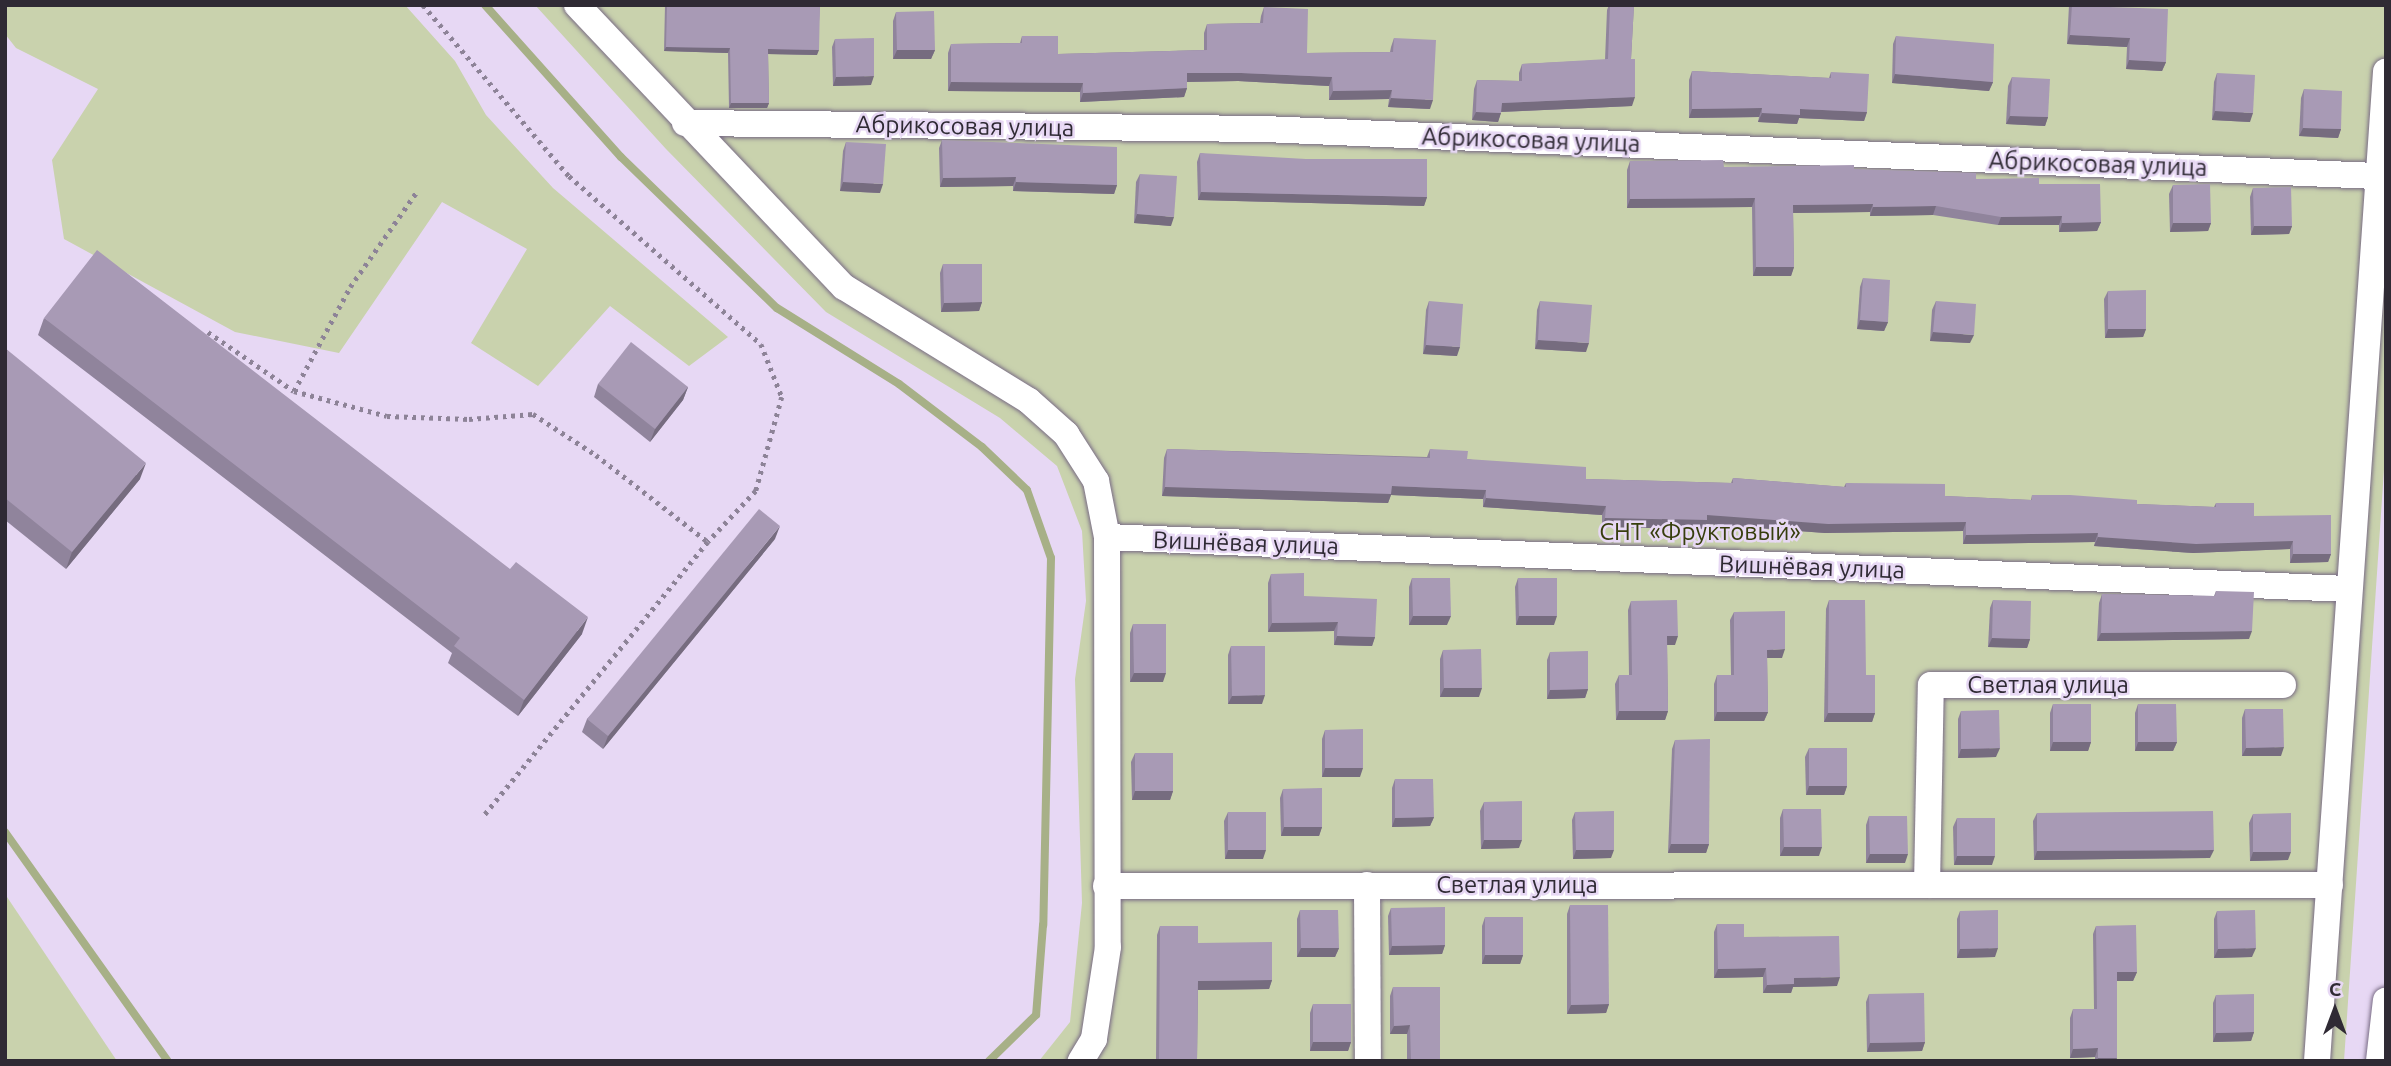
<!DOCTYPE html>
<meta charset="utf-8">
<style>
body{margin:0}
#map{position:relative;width:2391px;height:1066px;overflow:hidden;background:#e7d8f4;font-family:Ubuntu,sans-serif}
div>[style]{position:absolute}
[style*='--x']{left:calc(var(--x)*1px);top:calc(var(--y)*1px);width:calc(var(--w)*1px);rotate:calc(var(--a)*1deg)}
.green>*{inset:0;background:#c9d2ad}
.stream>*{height:8px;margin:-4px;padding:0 4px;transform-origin:4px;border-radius:4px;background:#a7b087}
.path>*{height:4.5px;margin-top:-2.25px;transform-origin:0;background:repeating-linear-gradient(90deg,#8d8397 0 3.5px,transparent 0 8.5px)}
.roads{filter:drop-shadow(0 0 2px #796c85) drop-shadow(0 0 2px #796c85)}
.minor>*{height:26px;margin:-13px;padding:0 13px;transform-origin:13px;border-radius:13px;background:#fff}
.wall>*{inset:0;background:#90849c}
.shaded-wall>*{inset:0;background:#766c7f}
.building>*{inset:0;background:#a89ab5}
span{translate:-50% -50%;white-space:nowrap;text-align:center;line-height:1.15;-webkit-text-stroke:5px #e7d8f4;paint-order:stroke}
.street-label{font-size:24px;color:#2f2a34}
.park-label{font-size:24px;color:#373e0d}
.frame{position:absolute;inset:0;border:7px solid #2f2a34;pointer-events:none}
.north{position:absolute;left:2300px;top:975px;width:70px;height:70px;-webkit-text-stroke:5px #e7d8f4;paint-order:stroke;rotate:0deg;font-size:19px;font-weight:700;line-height:28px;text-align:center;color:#2f2a34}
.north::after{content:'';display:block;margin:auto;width:24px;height:32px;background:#2f2a34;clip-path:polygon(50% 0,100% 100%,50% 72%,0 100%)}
</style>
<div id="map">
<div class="green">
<i style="clip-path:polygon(5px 5px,405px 5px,455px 61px,486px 115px,553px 188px,728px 337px,689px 366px,610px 306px,538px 386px,471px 343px,527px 249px,442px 202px,339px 353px,235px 332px,64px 239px,52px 160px,98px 89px,16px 48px,5px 34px)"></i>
<i style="clip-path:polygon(535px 5px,2386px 5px,2386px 440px,2344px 1061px,1039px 1061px,1070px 1022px,1082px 903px,1075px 679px,1086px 601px,1082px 531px,1057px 466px,1000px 418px,826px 312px,666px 149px)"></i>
<i style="clip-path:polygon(5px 894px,117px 1061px,5px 1061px)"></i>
</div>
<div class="stream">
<i style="--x:485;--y:5;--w:204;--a:48.2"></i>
<i style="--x:621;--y:157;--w:217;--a:44.1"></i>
<i style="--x:777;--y:308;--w:144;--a:31.9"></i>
<i style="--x:899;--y:384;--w:104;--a:37.2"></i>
<i style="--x:982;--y:447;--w:62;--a:43.7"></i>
<i style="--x:1027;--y:490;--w:72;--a:70.6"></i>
<i style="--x:1051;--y:558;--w:367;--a:91.2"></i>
<i style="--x:1043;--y:925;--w:90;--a:94.4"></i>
<i style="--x:1036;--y:1015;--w:66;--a:135.6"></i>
<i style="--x:5;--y:832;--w:281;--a:54.6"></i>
</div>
<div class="path">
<i style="--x:423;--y:5;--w:225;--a:49.5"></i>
<i style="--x:569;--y:176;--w:255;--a:41.2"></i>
<i style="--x:761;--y:344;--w:57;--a:68.4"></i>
<i style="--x:782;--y:397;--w:98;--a:105.5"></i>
<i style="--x:756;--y:491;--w:70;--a:133.3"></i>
<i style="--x:708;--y:542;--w:355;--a:129.3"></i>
<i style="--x:208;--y:332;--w:104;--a:34.5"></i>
<i style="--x:294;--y:391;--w:96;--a:15"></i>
<i style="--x:387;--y:416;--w:82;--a:2.1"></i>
<i style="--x:469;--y:419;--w:64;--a:-4.5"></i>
<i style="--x:533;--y:414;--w:75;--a:33.1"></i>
<i style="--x:596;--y:455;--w:142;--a:37.8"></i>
<i style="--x:294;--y:391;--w:118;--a:-61.7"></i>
<i style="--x:350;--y:287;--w:118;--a:-55"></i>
</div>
<div class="roads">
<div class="minor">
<i style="--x:577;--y:5;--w:388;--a:46.6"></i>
<i style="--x:844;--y:287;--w:217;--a:31.6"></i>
<i style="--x:1029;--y:401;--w:50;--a:41.7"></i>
<i style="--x:1066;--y:434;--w:56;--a:57.4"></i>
<i style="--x:1096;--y:481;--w:57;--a:78.9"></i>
<i style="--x:1107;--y:537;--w:410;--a:89.9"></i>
<i style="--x:1108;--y:947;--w:93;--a:98.7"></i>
<i style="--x:1094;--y:1039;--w:26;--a:121"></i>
<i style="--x:685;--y:123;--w:579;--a:0.59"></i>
<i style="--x:1264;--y:129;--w:1114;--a:2.42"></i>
<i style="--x:1107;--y:537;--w:1243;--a:2.4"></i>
<i style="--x:1367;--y:885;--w:176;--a:89.7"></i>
<i style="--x:1927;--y:885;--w:200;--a:-88.9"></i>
<i style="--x:1931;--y:685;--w:352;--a:0"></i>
<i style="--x:1106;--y:886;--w:1224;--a:-0.05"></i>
<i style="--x:2317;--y:1061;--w:992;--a:-86.01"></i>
<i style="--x:2379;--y:1061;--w:61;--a:-83.5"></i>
</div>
</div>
<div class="wall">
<i style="clip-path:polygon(665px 5px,820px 5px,817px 55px,768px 54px,769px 103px,767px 108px,729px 108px,728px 53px,664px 51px)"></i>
<i style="clip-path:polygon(1609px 5px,1634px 5px,1631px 59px,1632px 106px,1501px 112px,1498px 122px,1472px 120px,1474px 89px,1477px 80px,1519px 81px,1519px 73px,1522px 64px,1605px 60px,1607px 10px)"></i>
<i style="clip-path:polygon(2069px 5px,2111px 5px,2110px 7px,2166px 62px,2162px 71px,2126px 69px,2127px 47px,2067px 44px)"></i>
<i style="clip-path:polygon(1264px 7px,1307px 53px,1390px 52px,1391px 47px,1394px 38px,1430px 109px,1388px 107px,1389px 99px,1329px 100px,1329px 86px,1238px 81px,1187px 82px,1187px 88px,1184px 97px,1080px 102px,1080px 92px,948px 91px,948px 53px,951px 44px,1020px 43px,1022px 36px,1058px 54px,1204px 50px,1204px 33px,1207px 24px,1260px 23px,1261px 16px)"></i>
<i style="clip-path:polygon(896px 12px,935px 50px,931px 59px,893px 59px,893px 21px)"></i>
<i style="clip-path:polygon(1896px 36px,1993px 82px,1989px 91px,1892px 83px,1893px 44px)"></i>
<i style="clip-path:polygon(835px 39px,871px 85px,833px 86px,832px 47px)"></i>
<i style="clip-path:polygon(1692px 71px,1829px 78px,1831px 72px,1867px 112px,1864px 121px,1799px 118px,1797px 124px,1758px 122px,1759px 117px,1689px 118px,1689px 80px)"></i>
<i style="clip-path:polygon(2217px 73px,2250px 122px,2212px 120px,2214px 82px)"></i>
<i style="clip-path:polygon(2012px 77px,2048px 117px,2045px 126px,2006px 124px,2008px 86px)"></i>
<i style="clip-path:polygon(2304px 89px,2341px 129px,2338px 138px,2299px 136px,2301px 98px)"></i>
<i style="clip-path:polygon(942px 140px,1117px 185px,1114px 194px,1013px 191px,1013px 186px,940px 187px,939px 148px)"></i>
<i style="clip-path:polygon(846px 142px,880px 193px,840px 191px,843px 151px)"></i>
<i style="clip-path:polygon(1200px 153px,1427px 197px,1424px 206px,1198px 200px,1197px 162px)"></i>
<i style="clip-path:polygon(1630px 161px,1724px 167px,1854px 169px,2039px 184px,2101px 222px,2097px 231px,2059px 232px,2059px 225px,1998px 225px,1933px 215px,1870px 216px,1870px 212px,1793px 213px,1794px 267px,1791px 276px,1753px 276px,1752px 207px,1627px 208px,1627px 170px)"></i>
<i style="clip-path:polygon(1140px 174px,1171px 226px,1134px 223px,1136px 182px)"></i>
<i style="clip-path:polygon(2173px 185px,2211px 223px,2208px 231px,2170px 232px,2169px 194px)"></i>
<i style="clip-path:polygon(2253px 188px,2292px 226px,2289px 234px,2251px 235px,2250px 197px)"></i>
<i style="clip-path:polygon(943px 264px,982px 302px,979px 311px,941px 312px,940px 273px)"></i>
<i style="clip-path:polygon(1863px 278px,1888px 322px,1884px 331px,1857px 329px,1860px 287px)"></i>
<i style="clip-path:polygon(2108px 291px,2146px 329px,2143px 337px,2105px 338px,2104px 299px)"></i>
<i style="clip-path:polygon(1429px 301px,1457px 356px,1423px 354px,1426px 310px)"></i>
<i style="clip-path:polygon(1540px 301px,1586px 352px,1535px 349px,1537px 310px)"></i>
<i style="clip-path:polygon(1936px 301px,1970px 343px,1930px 341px,1932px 310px)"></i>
<i style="clip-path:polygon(44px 318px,582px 634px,518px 716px,448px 663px,452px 653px,38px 335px)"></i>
<i style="clip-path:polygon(5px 348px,140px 479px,66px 569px,5px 520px)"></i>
<i style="clip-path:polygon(598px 384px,688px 387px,683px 400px,650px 442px,594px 397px)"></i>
<i style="clip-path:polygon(1167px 449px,1427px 457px,1430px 449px,1467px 459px,1586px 479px,1731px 483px,1733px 478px,1844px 487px,1846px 483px,1945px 496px,2031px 500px,2032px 495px,2137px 504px,2214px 507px,2216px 503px,2254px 516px,2331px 554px,2328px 562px,2290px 563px,2290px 549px,2193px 553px,2094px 546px,2095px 542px,1963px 544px,1963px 531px,1825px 533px,1706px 524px,1704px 529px,1602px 527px,1602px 515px,1483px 507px,1483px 499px,1391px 495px,1388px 503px,1162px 496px,1164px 458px)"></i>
<i style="clip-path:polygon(775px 539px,603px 749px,582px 732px,587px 719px)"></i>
<i style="clip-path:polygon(1271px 574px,1304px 596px,1375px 637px,1372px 646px,1334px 645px,1334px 631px,1268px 632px,1268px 583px)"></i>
<i style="clip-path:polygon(1412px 578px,1447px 625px,1409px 625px,1409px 587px)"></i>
<i style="clip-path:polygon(1518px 578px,1554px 625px,1516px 625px,1515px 587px)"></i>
<i style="clip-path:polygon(2216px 591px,2249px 639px,2097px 641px,2099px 603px,2102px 594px,2214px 596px)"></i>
<i style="clip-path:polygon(1829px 600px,1866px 675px,1875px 713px,1872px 722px,1824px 722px,1826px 609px)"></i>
<i style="clip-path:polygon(1993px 600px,2030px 639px,2027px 648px,1988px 647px,1990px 608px)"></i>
<i style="clip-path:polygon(1631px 601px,1675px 645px,1667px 645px,1668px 711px,1665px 720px,1616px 720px,1615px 684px,1619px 675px,1629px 675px,1628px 610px)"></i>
<i style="clip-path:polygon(1734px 612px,1782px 658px,1767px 658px,1768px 712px,1764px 721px,1714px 721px,1714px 684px,1717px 675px,1731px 675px,1730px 620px)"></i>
<i style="clip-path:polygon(1133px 624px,1163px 682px,1130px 682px,1130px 633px)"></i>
<i style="clip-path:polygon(1231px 646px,1262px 704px,1228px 704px,1228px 655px)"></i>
<i style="clip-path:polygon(1443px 650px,1479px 697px,1440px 697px,1440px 659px)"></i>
<i style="clip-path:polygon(1550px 652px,1588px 689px,1585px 698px,1547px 699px,1547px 660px)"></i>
<i style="clip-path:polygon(2053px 704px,2091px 742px,2088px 751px,2050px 751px,2050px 713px)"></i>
<i style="clip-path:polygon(2138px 704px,2177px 742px,2173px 751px,2135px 751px,2135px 713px)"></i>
<i style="clip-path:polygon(2245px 709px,2281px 756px,2242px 756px,2242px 718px)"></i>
<i style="clip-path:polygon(1961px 711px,1996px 757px,1958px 758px,1958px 719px)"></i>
<i style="clip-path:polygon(1325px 730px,1360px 777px,1322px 777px,1322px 739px)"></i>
<i style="clip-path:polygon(1675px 740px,1709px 844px,1706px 853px,1668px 853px,1672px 749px)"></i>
<i style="clip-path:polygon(1809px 748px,1847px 786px,1844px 795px,1806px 795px,1805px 757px)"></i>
<i style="clip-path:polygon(1135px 753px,1173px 791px,1170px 800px,1132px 800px,1131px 762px)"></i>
<i style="clip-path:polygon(1395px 779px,1434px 817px,1430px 826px,1392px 827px,1392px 788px)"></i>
<i style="clip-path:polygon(1283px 789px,1322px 827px,1319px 836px,1281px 836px,1280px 798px)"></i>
<i style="clip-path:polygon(1484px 802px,1519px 848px,1481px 849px,1480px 811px)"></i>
<i style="clip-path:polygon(1783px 809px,1819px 856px,1780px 856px,1780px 818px)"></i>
<i style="clip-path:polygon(1228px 812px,1263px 859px,1225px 859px,1224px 821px)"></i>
<i style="clip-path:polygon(1575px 812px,1611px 858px,1573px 859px,1572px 820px)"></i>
<i style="clip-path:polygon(2037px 813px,2210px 858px,2034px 860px,2033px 821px)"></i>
<i style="clip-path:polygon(2253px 814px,2288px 860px,2250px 861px,2249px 823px)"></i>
<i style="clip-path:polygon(1869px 816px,1905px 863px,1866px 863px,1866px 825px)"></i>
<i style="clip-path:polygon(1957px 818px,1992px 865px,1954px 865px,1953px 827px)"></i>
<i style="clip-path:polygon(1570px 905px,1609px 1004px,1606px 1013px,1567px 1014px,1567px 914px)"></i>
<i style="clip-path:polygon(1391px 908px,1445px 945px,1442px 954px,1389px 955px,1388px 916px)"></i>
<i style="clip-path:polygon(1300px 910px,1339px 948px,1335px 957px,1297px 957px,1297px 919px)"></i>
<i style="clip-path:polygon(1960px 911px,1995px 957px,1957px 958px,1957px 919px)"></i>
<i style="clip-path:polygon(2217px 911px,2252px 957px,2214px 958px,2214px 919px)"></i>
<i style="clip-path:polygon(1485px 917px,1523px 955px,1520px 964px,1482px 964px,1482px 926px)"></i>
<i style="clip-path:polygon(1717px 924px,1744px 937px,1837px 986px,1793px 987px,1791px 993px,1763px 993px,1763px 977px,1714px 978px,1714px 932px)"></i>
<i style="clip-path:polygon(1160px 926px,1198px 943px,1272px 980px,1269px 989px,1198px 990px,1197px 1061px,1156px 1061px,1157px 935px)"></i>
<i style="clip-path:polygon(2096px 926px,2137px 972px,2133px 981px,2117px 981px,2116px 1061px,2095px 1061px,2095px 1057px,2070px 1058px,2070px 1018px,2073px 1009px,2094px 1009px,2093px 934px)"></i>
<i style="clip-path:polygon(1393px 987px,1440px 1061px,1407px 1061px,1407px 1034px,1390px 1034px,1390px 996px)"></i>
<i style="clip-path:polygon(1869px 994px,1925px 1042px,1922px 1051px,1867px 1052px,1866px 1002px)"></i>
<i style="clip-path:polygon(2216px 995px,2254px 1032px,2251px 1041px,2213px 1042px,2213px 1003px)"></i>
<i style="clip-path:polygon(1313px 1004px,1351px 1042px,1348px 1051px,1310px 1051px,1310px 1013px)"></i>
</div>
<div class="shaded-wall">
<i style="clip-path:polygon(2070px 35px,2130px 38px,2127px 47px,2067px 44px)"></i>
<i style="clip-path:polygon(666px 47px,730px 48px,728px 53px,664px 51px)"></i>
<i style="clip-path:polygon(768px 49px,819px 50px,817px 55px,766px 54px)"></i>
<i style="clip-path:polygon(897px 50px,935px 50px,931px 59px,893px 59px)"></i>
<i style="clip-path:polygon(2129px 60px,2166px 62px,2162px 71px,2126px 69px)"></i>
<i style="clip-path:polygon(1187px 73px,1241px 73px,1332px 77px,1329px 86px,1238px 81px,1184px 82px)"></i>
<i style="clip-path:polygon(1895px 74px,1993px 82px,1989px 91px,1892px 83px)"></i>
<i style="clip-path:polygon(874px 76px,871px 85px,833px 86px,836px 77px)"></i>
<i style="clip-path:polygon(951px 82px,1083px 83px,1080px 92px,948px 91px)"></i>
<i style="clip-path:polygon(1187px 88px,1184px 97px,1080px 102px,1083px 93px)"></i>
<i style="clip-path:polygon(1392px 90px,1389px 99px,1329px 100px,1333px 91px)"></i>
<i style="clip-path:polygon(1635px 97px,1632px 106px,1499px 112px,1502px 103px)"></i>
<i style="clip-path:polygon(1391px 98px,1433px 100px,1430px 109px,1388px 107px)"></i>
<i style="clip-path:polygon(731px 103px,769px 103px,767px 108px,729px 108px)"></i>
<i style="clip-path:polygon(1762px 108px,1759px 117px,1689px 118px,1692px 109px)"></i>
<i style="clip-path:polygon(1800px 109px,1867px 112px,1864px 121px,1799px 118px,1797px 124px,1758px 122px,1762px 113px)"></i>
<i style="clip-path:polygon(2215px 111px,2253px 113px,2250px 122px,2212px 120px)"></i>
<i style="clip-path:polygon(1476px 112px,1501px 113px,1498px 122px,1472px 120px)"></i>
<i style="clip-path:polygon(2010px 116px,2048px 117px,2045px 126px,2006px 124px)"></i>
<i style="clip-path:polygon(2303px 128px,2341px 129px,2338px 138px,2299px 136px)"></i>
<i style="clip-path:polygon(1016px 177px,1013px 186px,940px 187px,943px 178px)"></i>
<i style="clip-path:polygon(843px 182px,883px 184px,880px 193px,840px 191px)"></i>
<i style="clip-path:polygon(1016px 182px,1117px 185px,1114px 194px,1013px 191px)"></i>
<i style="clip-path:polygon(1201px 192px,1427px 197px,1424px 206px,1198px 200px)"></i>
<i style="clip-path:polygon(1755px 198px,1752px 207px,1627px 208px,1630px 199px)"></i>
<i style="clip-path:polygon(1873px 204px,1870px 212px,1790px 213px,1793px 205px)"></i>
<i style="clip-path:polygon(1936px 206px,1933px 215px,1870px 216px,1873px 207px)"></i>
<i style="clip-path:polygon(1137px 214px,1174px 217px,1171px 226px,1134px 223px)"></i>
<i style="clip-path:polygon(2062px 216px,2059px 225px,1998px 225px,2001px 217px)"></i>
<i style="clip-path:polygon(2101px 222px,2097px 231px,2059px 232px,2062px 223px)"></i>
<i style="clip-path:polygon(2173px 223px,2211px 223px,2208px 231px,2170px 232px)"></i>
<i style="clip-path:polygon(2254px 226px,2292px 226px,2289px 234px,2251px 235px)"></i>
<i style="clip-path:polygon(1756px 267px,1794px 267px,1791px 276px,1753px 276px)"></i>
<i style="clip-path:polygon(982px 302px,979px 311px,941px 312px,944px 303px)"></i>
<i style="clip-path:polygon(1860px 320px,1888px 322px,1884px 331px,1857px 329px)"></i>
<i style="clip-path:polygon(2108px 329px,2146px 329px,2143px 337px,2105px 338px)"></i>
<i style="clip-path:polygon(1933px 332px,1974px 335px,1970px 343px,1930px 341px)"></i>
<i style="clip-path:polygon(1538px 340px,1589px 343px,1586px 352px,1535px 349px)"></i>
<i style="clip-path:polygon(1426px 345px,1460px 347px,1457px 356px,1423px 354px)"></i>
<i style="clip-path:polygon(688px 387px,683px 400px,650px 442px,655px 429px)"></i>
<i style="clip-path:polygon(146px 463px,140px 479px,66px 569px,72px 552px)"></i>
<i style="clip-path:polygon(1392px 486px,1486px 490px,1483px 499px,1391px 495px,1388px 503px,1162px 496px,1165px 487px)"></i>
<i style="clip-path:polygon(1486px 498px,1606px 506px,1602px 515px,1483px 507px)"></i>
<i style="clip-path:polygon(1707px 515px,1966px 522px,1963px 531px,1825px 533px,1706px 524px,1704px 529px,1602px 527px,1605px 518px)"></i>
<i style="clip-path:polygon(780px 526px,775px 539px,603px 749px,608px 736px)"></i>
<i style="clip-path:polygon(2098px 533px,2095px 542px,1963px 544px,1966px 535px)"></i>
<i style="clip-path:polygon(2098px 537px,2293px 541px,2290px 549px,2193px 553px,2094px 546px)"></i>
<i style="clip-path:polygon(2293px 554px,2331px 554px,2328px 562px,2290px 563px)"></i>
<i style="clip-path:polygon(1413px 616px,1451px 616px,1447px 625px,1409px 625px)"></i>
<i style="clip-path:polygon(1519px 616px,1557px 616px,1554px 625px,1516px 625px)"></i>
<i style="clip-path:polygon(588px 617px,582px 634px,518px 716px,524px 700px)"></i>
<i style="clip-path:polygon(1338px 622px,1334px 631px,1268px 632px,1272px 623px)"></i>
<i style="clip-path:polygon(2252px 631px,2249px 639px,2097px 641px,2101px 633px)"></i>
<i style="clip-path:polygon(1337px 636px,1375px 637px,1372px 646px,1334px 645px)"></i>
<i style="clip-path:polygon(1667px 636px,1678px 636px,1675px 645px,1664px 645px)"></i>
<i style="clip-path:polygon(1992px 638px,2030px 639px,2027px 648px,1988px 647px)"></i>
<i style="clip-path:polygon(1785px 649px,1782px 658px,1764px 658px,1767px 650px)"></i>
<i style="clip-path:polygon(1134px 673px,1166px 673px,1163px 682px,1130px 682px)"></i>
<i style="clip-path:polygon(1444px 688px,1482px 688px,1479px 697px,1440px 697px)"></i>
<i style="clip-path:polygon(1588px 689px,1585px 698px,1547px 699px,1550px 690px)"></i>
<i style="clip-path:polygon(1265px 695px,1262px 704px,1228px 704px,1232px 696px)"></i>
<i style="clip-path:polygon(1619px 711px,1668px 711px,1665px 720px,1616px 720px)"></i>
<i style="clip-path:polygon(1717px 712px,1768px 712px,1764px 721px,1714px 721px)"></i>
<i style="clip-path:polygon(1828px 713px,1875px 713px,1872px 722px,1824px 722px)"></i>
<i style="clip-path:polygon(2053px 742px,2091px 742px,2088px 751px,2050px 751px)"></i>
<i style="clip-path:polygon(2138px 742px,2177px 742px,2173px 751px,2135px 751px)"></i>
<i style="clip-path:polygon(2284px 747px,2281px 756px,2242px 756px,2246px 748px)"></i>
<i style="clip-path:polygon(2000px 748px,1996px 757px,1958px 758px,1961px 749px)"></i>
<i style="clip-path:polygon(1325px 768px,1363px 768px,1360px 777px,1322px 777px)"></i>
<i style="clip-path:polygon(1809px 786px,1847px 786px,1844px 795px,1806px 795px)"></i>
<i style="clip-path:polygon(1135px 791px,1173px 791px,1170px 800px,1132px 800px)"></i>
<i style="clip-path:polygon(1434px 817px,1430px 826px,1392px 827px,1395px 818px)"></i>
<i style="clip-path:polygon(1284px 827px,1322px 827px,1319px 836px,1281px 836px)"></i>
<i style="clip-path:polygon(1484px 840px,1522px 840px,1519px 848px,1481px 849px)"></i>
<i style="clip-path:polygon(1671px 844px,1709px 844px,1706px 853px,1668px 853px)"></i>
<i style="clip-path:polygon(1784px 847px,1822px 847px,1819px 856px,1780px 856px)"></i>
<i style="clip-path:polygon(1228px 850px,1266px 850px,1263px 859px,1225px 859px)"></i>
<i style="clip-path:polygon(1576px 850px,1614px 850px,1611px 858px,1573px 859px)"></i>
<i style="clip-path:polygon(2214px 850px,2210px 858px,2034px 860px,2037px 851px)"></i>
<i style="clip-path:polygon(2253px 852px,2291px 852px,2288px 860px,2250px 861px)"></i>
<i style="clip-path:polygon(1870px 854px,1908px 854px,1905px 863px,1866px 863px)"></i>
<i style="clip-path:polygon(1957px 856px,1995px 856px,1992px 865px,1954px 865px)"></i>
<i style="clip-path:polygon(1445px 945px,1442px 954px,1389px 955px,1392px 946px)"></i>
<i style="clip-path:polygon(1301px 948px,1339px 948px,1335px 957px,1297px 957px)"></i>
<i style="clip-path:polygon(1998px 948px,1995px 957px,1957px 958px,1960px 949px)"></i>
<i style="clip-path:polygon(2256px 948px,2252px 957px,2214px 958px,2218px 949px)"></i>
<i style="clip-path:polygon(1485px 955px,1523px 955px,1520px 964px,1482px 964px)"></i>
<i style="clip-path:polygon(1766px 968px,1763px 977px,1714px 978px,1718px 969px)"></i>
<i style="clip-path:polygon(2117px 972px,2137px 972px,2133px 981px,2113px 981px)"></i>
<i style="clip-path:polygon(1840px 977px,1837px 986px,1793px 987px,1791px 993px,1763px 993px,1767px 985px,1794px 978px)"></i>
<i style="clip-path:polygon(1272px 980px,1269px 989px,1195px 990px,1198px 981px)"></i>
<i style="clip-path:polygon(1609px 1004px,1606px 1013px,1567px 1014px,1571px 1005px)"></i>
<i style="clip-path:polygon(1410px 1025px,1407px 1034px,1390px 1034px,1394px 1026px)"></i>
<i style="clip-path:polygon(2254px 1032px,2251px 1041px,2213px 1042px,2216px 1033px)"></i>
<i style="clip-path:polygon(1313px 1042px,1351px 1042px,1348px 1051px,1310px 1051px)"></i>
<i style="clip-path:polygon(1925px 1042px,1922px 1051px,1867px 1052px,1870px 1043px)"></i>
<i style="clip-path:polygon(2098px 1048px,2095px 1057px,2070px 1058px,2073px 1049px)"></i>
<i style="clip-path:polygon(2098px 1058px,2117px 1058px,2116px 1061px,2097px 1061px)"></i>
</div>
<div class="building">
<i style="clip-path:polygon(667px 5px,820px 5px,819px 50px,768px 49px,769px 103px,731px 103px,730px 48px,666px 47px)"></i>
<i style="clip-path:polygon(1610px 5px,1634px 5px,1631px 59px,1635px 59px,1635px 97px,1502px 103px,1501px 113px,1476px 112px,1477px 80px,1522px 81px,1522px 64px,1608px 59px)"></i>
<i style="clip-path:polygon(2072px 5px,2111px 5px,2110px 7px,2168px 9px,2166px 62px,2129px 60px,2130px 38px,2070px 35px)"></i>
<i style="clip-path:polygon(1264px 7px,1308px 9px,1307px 53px,1393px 52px,1394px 38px,1436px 40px,1433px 100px,1391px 98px,1392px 90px,1333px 91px,1332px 77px,1241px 73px,1187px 73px,1187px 88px,1083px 93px,1083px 83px,951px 82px,951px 44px,1022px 43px,1022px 36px,1058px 36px,1058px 54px,1207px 50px,1207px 24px,1263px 23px)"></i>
<i style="clip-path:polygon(934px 11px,935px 50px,897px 50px,896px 12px)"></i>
<i style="clip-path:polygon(1896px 36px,1994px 44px,1993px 82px,1895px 74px)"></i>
<i style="clip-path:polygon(874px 38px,874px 76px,836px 77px,835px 39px)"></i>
<i style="clip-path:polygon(1692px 71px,1831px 78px,1831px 72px,1869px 74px,1867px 112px,1800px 109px,1800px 115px,1762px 113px,1762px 108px,1692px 109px)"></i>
<i style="clip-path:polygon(2217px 73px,2255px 75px,2253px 113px,2215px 111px)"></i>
<i style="clip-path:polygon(2012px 77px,2050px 79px,2048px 117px,2010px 116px)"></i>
<i style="clip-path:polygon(2304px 89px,2342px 91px,2341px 129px,2303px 128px)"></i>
<i style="clip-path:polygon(942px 140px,1117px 147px,1117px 185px,1016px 182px,1016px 177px,943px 178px)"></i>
<i style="clip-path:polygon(846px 142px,886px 144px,883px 184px,843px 182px)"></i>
<i style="clip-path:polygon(1200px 153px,1306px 159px,1427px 159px,1427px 197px,1201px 192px)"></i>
<i style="clip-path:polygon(1723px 160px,1724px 167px,1854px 165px,1854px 169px,1976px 173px,1976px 179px,2039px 178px,2039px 184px,2100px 184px,2101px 222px,2062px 223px,2062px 216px,2001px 217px,1936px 206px,1873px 207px,1873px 204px,1793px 205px,1794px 267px,1756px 267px,1755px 198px,1630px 199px,1630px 161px)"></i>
<i style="clip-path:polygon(1140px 174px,1177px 176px,1174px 217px,1137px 214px)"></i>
<i style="clip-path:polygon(2210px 184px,2211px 223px,2173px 223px,2173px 185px)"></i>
<i style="clip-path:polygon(2291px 187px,2292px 226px,2254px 226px,2253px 188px)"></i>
<i style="clip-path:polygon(97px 250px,510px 569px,516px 562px,588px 617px,524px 700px,454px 646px,460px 638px,44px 318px)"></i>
<i style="clip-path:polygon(943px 264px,982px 264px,982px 302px,944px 303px)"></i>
<i style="clip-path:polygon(1863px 278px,1890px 280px,1888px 322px,1860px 320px)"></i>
<i style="clip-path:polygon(2146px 290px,2146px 329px,2108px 329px,2108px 291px)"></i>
<i style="clip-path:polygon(1429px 301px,1463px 304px,1460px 347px,1426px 345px)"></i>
<i style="clip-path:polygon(1540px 301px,1592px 305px,1589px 343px,1538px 340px)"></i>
<i style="clip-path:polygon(1936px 301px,1976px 304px,1974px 335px,1933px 332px)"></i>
<i style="clip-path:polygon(631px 342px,688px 387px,655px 429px,598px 384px)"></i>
<i style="clip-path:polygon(5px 348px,146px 463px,72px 552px,5px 498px)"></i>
<i style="clip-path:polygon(1167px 449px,1430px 458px,1430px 449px,1468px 451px,1467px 459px,1586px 467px,1586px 479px,1733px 483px,1733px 478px,1846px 487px,1846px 483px,1945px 484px,1945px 496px,2032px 500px,2032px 495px,2070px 495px,2137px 500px,2137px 504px,2216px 507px,2216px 503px,2254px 503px,2254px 516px,2331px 515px,2331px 554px,2293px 554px,2293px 541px,2196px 544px,2098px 537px,2098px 533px,1966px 535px,1966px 522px,1828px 524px,1707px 515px,1707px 520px,1605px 518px,1606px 506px,1486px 498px,1486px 490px,1392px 486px,1391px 494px,1165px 487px)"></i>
<i style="clip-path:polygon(759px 509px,780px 526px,608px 736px,587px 719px)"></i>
<i style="clip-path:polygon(1304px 573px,1304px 596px,1377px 599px,1375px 637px,1337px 636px,1338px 622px,1272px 623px,1271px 574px)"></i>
<i style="clip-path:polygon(1412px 578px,1450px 578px,1451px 616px,1413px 616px)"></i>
<i style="clip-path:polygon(1518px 578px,1557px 578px,1557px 616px,1519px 616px)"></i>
<i style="clip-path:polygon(2216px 591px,2254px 592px,2252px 631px,2101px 633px,2102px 594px,2215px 596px)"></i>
<i style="clip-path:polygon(1677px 600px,1678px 636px,1667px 636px,1668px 711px,1619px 711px,1619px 675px,1632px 675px,1631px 601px)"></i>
<i style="clip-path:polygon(1829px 600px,1865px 600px,1866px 675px,1875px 675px,1875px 713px,1828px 713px)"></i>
<i style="clip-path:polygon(1993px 600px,2031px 601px,2030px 639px,1992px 638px)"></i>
<i style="clip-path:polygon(1785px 611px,1785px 649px,1767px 650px,1768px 712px,1717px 712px,1717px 675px,1734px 675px,1734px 612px)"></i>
<i style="clip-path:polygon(1133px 624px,1166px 624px,1166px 673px,1134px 673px)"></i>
<i style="clip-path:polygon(1231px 646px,1265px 646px,1265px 695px,1232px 696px)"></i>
<i style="clip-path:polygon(1481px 649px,1482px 688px,1444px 688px,1443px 650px)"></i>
<i style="clip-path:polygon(1588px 651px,1588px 689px,1550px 690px,1550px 652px)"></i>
<i style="clip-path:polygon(2053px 704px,2091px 704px,2091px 742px,2053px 742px)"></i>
<i style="clip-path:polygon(2138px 704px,2176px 704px,2177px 742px,2138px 742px)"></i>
<i style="clip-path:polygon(2245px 709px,2283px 709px,2284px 747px,2246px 748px)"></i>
<i style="clip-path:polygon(1999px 710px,2000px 748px,1961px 749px,1961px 711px)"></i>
<i style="clip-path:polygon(1363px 729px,1363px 768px,1325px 768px,1325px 730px)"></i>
<i style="clip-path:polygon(1710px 739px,1709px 844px,1671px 844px,1675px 740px)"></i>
<i style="clip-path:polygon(1809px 748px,1847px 748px,1847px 786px,1809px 786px)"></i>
<i style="clip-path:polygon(1135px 753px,1173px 753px,1173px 791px,1135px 791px)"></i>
<i style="clip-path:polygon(1395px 779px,1433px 779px,1434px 817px,1395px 818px)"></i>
<i style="clip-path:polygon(1322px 788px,1322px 827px,1284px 827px,1283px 789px)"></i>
<i style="clip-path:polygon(1522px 801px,1522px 840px,1484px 840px,1484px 802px)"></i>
<i style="clip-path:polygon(1783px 809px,1821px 809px,1822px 847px,1784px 847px)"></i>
<i style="clip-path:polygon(1614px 811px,1614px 850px,1576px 850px,1575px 812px)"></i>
<i style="clip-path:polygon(2213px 811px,2214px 850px,2037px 851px,2037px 813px)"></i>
<i style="clip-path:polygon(1228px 812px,1266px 812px,1266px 850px,1228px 850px)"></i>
<i style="clip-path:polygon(2291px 813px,2291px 852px,2253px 852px,2253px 814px)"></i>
<i style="clip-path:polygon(1869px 816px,1907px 816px,1908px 854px,1870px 854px)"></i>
<i style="clip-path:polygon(1957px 818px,1995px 818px,1995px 856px,1957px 856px)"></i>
<i style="clip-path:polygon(1570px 905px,1608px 905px,1609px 1004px,1571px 1005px)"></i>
<i style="clip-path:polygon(1445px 907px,1445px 945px,1392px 946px,1391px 908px)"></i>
<i style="clip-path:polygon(1300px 910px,1338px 910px,1339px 948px,1301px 948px)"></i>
<i style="clip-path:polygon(1998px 910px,1998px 948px,1960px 949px,1960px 911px)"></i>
<i style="clip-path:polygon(2255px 910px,2256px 948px,2218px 949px,2217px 911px)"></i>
<i style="clip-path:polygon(1485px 917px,1523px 917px,1523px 955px,1485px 955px)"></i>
<i style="clip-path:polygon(1717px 924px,1744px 924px,1744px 937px,1839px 936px,1840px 977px,1794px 978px,1794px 984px,1767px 985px,1766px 968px,1718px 969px)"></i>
<i style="clip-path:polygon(2136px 925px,2137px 972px,2117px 972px,2117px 1058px,2098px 1058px,2098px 1048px,2073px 1049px,2073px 1009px,2097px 1009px,2096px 926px)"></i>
<i style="clip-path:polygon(1160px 926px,1198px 926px,1198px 943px,1272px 942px,1272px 980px,1198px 981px,1197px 1061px,1159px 1061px)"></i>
<i style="clip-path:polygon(1393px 987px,1440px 987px,1440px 1061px,1411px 1061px,1410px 1025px,1394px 1026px)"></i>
<i style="clip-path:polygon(1924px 993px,1925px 1042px,1870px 1043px,1869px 994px)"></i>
<i style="clip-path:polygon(2254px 994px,2254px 1032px,2216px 1033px,2216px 995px)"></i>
<i style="clip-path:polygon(1313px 1004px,1351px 1004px,1351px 1042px,1313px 1042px)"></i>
</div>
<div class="street-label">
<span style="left:965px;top:126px;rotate:1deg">Абрикосовая улица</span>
<span style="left:1531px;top:140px;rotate:2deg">Абрикосовая улица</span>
<span style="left:2098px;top:164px;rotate:2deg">Абрикосовая улица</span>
<span style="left:1246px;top:543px;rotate:2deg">Вишнёвая улица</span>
<span style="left:1812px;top:567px;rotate:2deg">Вишнёвая улица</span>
<span style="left:2048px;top:685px">Светлая улица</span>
<span style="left:1517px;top:885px">Светлая улица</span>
</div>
<div class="park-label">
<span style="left:1700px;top:532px">СНТ «Фруктовый»</span>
</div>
<div class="frame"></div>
<div class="north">С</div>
</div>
